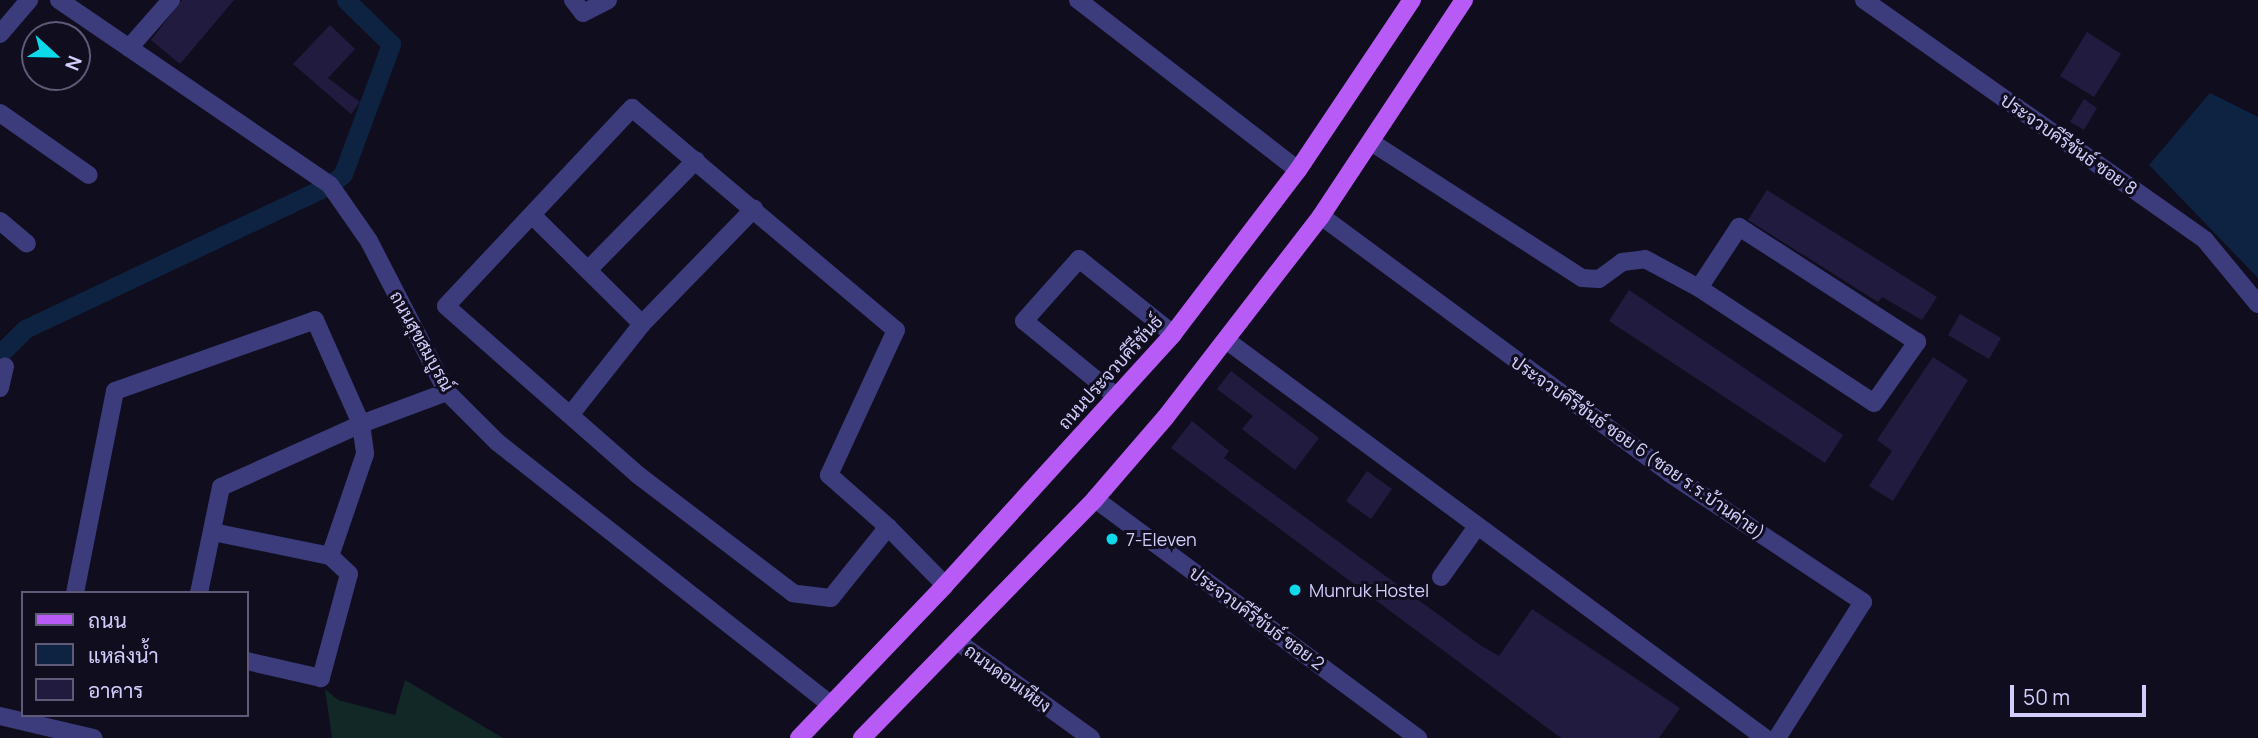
<!DOCTYPE html>
<meta charset="utf-8">
<style>
body{margin:0}
#map{position:relative;width:2258px;height:738px;overflow:hidden;background:#100d1f;font-family:Manrope,Sarabun,sans-serif}
div>[style]{position:absolute}
[style*='--x']{left:calc(var(--x)*1px);top:calc(var(--y)*1px);width:calc(var(--w)*1px);rotate:calc(var(--a)*1deg)}
.green>*{inset:0;background:#112827}
.water>*{inset:0;background:#0e2342}
.canal>*{height:19px;margin:-9.5px;padding:0 9.5px;transform-origin:9.5px;border-radius:9.5px;background:#0e2342}
.building>*{inset:0;background:#211b3f}
.minor>*{height:18px;margin:-9px;padding:0 9px;transform-origin:9px;border-radius:9px;background:#3c3b7b}
.major>*{height:18px;margin:-9px;padding:0 9px;transform-origin:9px;border-radius:9px;background:#b85bf6}
.dots>*{width:19px;height:19px;translate:-50% -50%;box-sizing:border-box;border:4px solid #100d1f;border-radius:50%}
span{translate:-50% -50%;white-space:nowrap;text-align:center;line-height:1.15;-webkit-text-stroke:6px #100d1f;paint-order:stroke}
.street-label{font-size:18px;color:#d2cefc}
.poi-label{font-size:18px;color:#d2cefc}
.left{translate:0 -50%;text-align:left}
.legend{position:absolute;left:21px;top:591px;width:228px;height:126px;box-sizing:border-box;background:#100d1f;border:2px solid #5e5a77;margin:0;padding:9px 12px;list-style:none;font-size:21px;color:#d2cefc}
.legend li{display:flex;align-items:center;gap:14px;height:35px}
.legend b{width:35px;border:2px solid #5e5a77}
.north{position:absolute;left:21px;top:21px;width:70px;height:70px;box-sizing:border-box;background:#100d1f;border:2px solid #5e5a77;border-radius:50%;rotate:112deg;font-size:19px;font-weight:700;line-height:28px;text-align:center;color:#d2cefc}
.north::after{content:'';display:block;margin:auto;width:24px;height:32px;background:#0cd9ea;clip-path:polygon(50% 0,100% 100%,50% 72%,0 100%)}
.scale{position:absolute;left:2010px;top:685px;width:136px;height:32px;box-sizing:border-box;border:4px solid #d2cefc;border-top:0;padding-left:9px;font-size:21px;line-height:24px;white-space:nowrap;color:#d2cefc;-webkit-text-stroke:5px #100d1f;paint-order:stroke}
</style>
<div id="map">
<div class="green">
<i style="clip-path:polygon(405px 680px,503px 738px,332px 738px,325px 689px,338px 700px,395px 715px)"></i>
</div>
<div class="water">
<i style="clip-path:polygon(2210px 93px,2258px 117px,2258px 278px,2149px 165px)"></i>
</div>
<div class="canal">
<i style="--x:0;--y:354;--w:35;--a:-45"></i>
<i style="--x:25;--y:329;--w:337;--a:-25.3"></i>
<i style="--x:330;--y:185;--w:17;--a:-40"></i>
<i style="--x:343;--y:174;--w:139;--a:-69.7"></i>
<i style="--x:391;--y:44;--w:63;--a:-135.6"></i>
</div>
<div class="building">
<i style="clip-path:polygon(182px 0,234px 0,180px 64px,151px 40px)"></i>
<i style="clip-path:polygon(330px 25px,355px 49px,328px 78px,360px 102px,351px 114px,293px 64px)"></i>
<i style="clip-path:polygon(2087px 32px,2121px 54px,2094px 97px,2060px 76px)"></i>
<i style="clip-path:polygon(2084px 99px,2097px 108px,2084px 130px,2070px 122px)"></i>
<i style="clip-path:polygon(1767px 190px,1937px 297px,1922px 320px,1882px 297px,1878px 302px,1748px 220px)"></i>
<i style="clip-path:polygon(1629px 290px,1843px 435px,1825px 463px,1609px 321px)"></i>
<i style="clip-path:polygon(1960px 314px,2001px 338px,1989px 359px,1948px 335px)"></i>
<i style="clip-path:polygon(1933px 357px,1968px 380px,1893px 501px,1869px 486px,1892px 451px,1877px 440px)"></i>
<i style="clip-path:polygon(1231px 371px,1319px 438px,1295px 470px,1242px 429px,1253px 416px,1217px 389px)"></i>
<i style="clip-path:polygon(1192px 421px,1229px 451px,1224px 458px,1480px 645px,1499px 656px,1532px 609px,1680px 708px,1659px 738px,1561px 738px,1171px 448px)"></i>
<i style="clip-path:polygon(1367px 471px,1392px 489px,1371px 519px,1346px 501px)"></i>
</div>
<div class="minor">
<i style="--x:59;--y:0;--w:328;--a:34.3"></i>
<i style="--x:330;--y:185;--w:68;--a:55.1"></i>
<i style="--x:369;--y:241;--w:170;--a:62.7"></i>
<i style="--x:447;--y:392;--w:71;--a:45"></i>
<i style="--x:497;--y:442;--w:425;--a:38.2"></i>
<i style="--x:573;--y:0;--w:16;--a:52"></i>
<i style="--x:583;--y:13;--w:28;--a:-27"></i>
<i style="--x:1078;--y:0;--w:278;--a:37.7"></i>
<i style="--x:1864;--y:0;--w:417;--a:35.1"></i>
<i style="--x:2205;--y:240;--w:83;--a:50.4"></i>
<i style="--x:0;--y:34;--w:45;--a:-49.5"></i>
<i style="--x:129;--y:48;--w:64;--a:-48.8"></i>
<i style="--x:0;--y:113;--w:108;--a:34.9"></i>
<i style="--x:1371;--y:142;--w:251;--a:32.8"></i>
<i style="--x:1582;--y:278;--w:17;--a:3"></i>
<i style="--x:1599;--y:279;--w:29;--a:-36"></i>
<i style="--x:1622;--y:262;--w:23;--a:-7"></i>
<i style="--x:1645;--y:259;--w:61;--a:28.2"></i>
<i style="--x:1699;--y:288;--w:209;--a:33.3"></i>
<i style="--x:1874;--y:403;--w:75;--a:-54.8"></i>
<i style="--x:1917;--y:342;--w:212;--a:-147.1"></i>
<i style="--x:1739;--y:227;--w:73;--a:123.3"></i>
<i style="--x:532;--y:215;--w:155;--a:44.7"></i>
<i style="--x:1321;--y:216;--w:433;--a:36.4"></i>
<i style="--x:1669;--y:473;--w:233;--a:33.6"></i>
<i style="--x:1863;--y:602;--w:161;--a:122.3"></i>
<i style="--x:0;--y:221;--w:35;--a:40"></i>
<i style="--x:588;--y:270;--w:154;--a:-45.5"></i>
<i style="--x:1226;--y:340;--w:670;--a:36.44"></i>
<i style="--x:0;--y:388;--w:22;--a:-77"></i>
<i style="--x:1117;--y:397;--w:120;--a:-140.7"></i>
<i style="--x:1024;--y:321;--w:83;--a:-48.4"></i>
<i style="--x:1079;--y:259;--w:120;--a:38.6"></i>
<i style="--x:571;--y:414;--w:115;--a:-51.7"></i>
<i style="--x:642;--y:324;--w:161;--a:-45.8"></i>
<i style="--x:1095;--y:499;--w:402;--a:36.5"></i>
<i style="--x:888;--y:527;--w:91;--a:128.8"></i>
<i style="--x:831;--y:598;--w:38;--a:-173"></i>
<i style="--x:793;--y:593;--w:196;--a:-142.7"></i>
<i style="--x:637;--y:474;--w:254;--a:-138.7"></i>
<i style="--x:446;--y:306;--w:272;--a:-46.8"></i>
<i style="--x:632;--y:108;--w:345;--a:40.1"></i>
<i style="--x:896;--y:330;--w:160;--a:114.8"></i>
<i style="--x:829;--y:475;--w:79;--a:41.4"></i>
<i style="--x:888;--y:527;--w:81;--a:45.5"></i>
<i style="--x:213;--y:532;--w:119;--a:11.6"></i>
<i style="--x:1441;--y:577;--w:60;--a:-54.5"></i>
<i style="--x:75;--y:593;--w:206;--a:-78.8"></i>
<i style="--x:115;--y:391;--w:212;--a:-19.5"></i>
<i style="--x:315;--y:320;--w:114;--a:66.1"></i>
<i style="--x:361;--y:424;--w:30;--a:82"></i>
<i style="--x:365;--y:454;--w:108;--a:108.9"></i>
<i style="--x:330;--y:556;--w:26;--a:43"></i>
<i style="--x:349;--y:574;--w:108;--a:105.1"></i>
<i style="--x:321;--y:678;--w:76;--a:-167.1"></i>
<i style="--x:199;--y:593;--w:108;--a:-78.3"></i>
<i style="--x:221;--y:487;--w:154;--a:-24.2"></i>
<i style="--x:361;--y:424;--w:92;--a:-20.4"></i>
<i style="--x:958;--y:642;--w:164;--a:35.8"></i>
<i style="--x:0;--y:716;--w:96;--a:13.3"></i>
</div>
<div class="major">
<i style="--x:799;--y:738;--w:211;--a:-46.3"></i>
<i style="--x:945;--y:585;--w:339;--a:-47.7"></i>
<i style="--x:1173;--y:334;--w:206;--a:-52.7"></i>
<i style="--x:1298;--y:170;--w:205;--a:-56.2"></i>
<i style="--x:862;--y:738;--w:334;--a:-45.7"></i>
<i style="--x:1095;--y:499;--w:107;--a:-49.2"></i>
<i style="--x:1165;--y:418;--w:255;--a:-52.3"></i>
<i style="--x:1321;--y:216;--w:259;--a:-56.5"></i>
</div>
<div class="dots">
<i style="left:1112px;top:539px;background:#0cd9ea"></i>
<i style="left:1295px;top:590px;background:#0cd9ea"></i>
</div>
<div class="street-label">
<span style="left:2069px;top:144px;rotate:35deg">ประจวบคีรีขันธ์ ซอย 8</span>
<span style="left:422px;top:341px;rotate:61deg">ถนนสุขสมบูรณ์</span>
<span style="left:1110px;top:372px;rotate:-48deg">ถนนประจวบคีรีขันธ์</span>
<span style="left:1638px;top:447px;rotate:35deg">ประจวบคีรีขันธ์ ซอย 6 (ซอย ร.ร.บ้านค่าย)</span>
<span style="left:1257px;top:618px;rotate:36deg">ประจวบคีรีขันธ์ ซอย 2</span>
<span style="left:1008px;top:678px;rotate:36deg">ถนนดอนเหียง</span>
</div>
<div class="poi-label">
<span class="left" style="left:1126px;top:539px">7-Eleven</span>
<span class="left" style="left:1309px;top:590px">Munruk Hostel</span>
</div>
<ul class="legend">
<li><b style="height:9px;background:#b85bf6"></b>ถนน</li>
<li><b style="height:19px;background:#0e2342"></b>แหล่งน้ำ</li>
<li><b style="height:19px;background:#211b3f"></b>อาคาร</li>
</ul>
<div class="north">N</div>
<div class="scale">50 m</div>
</div>
